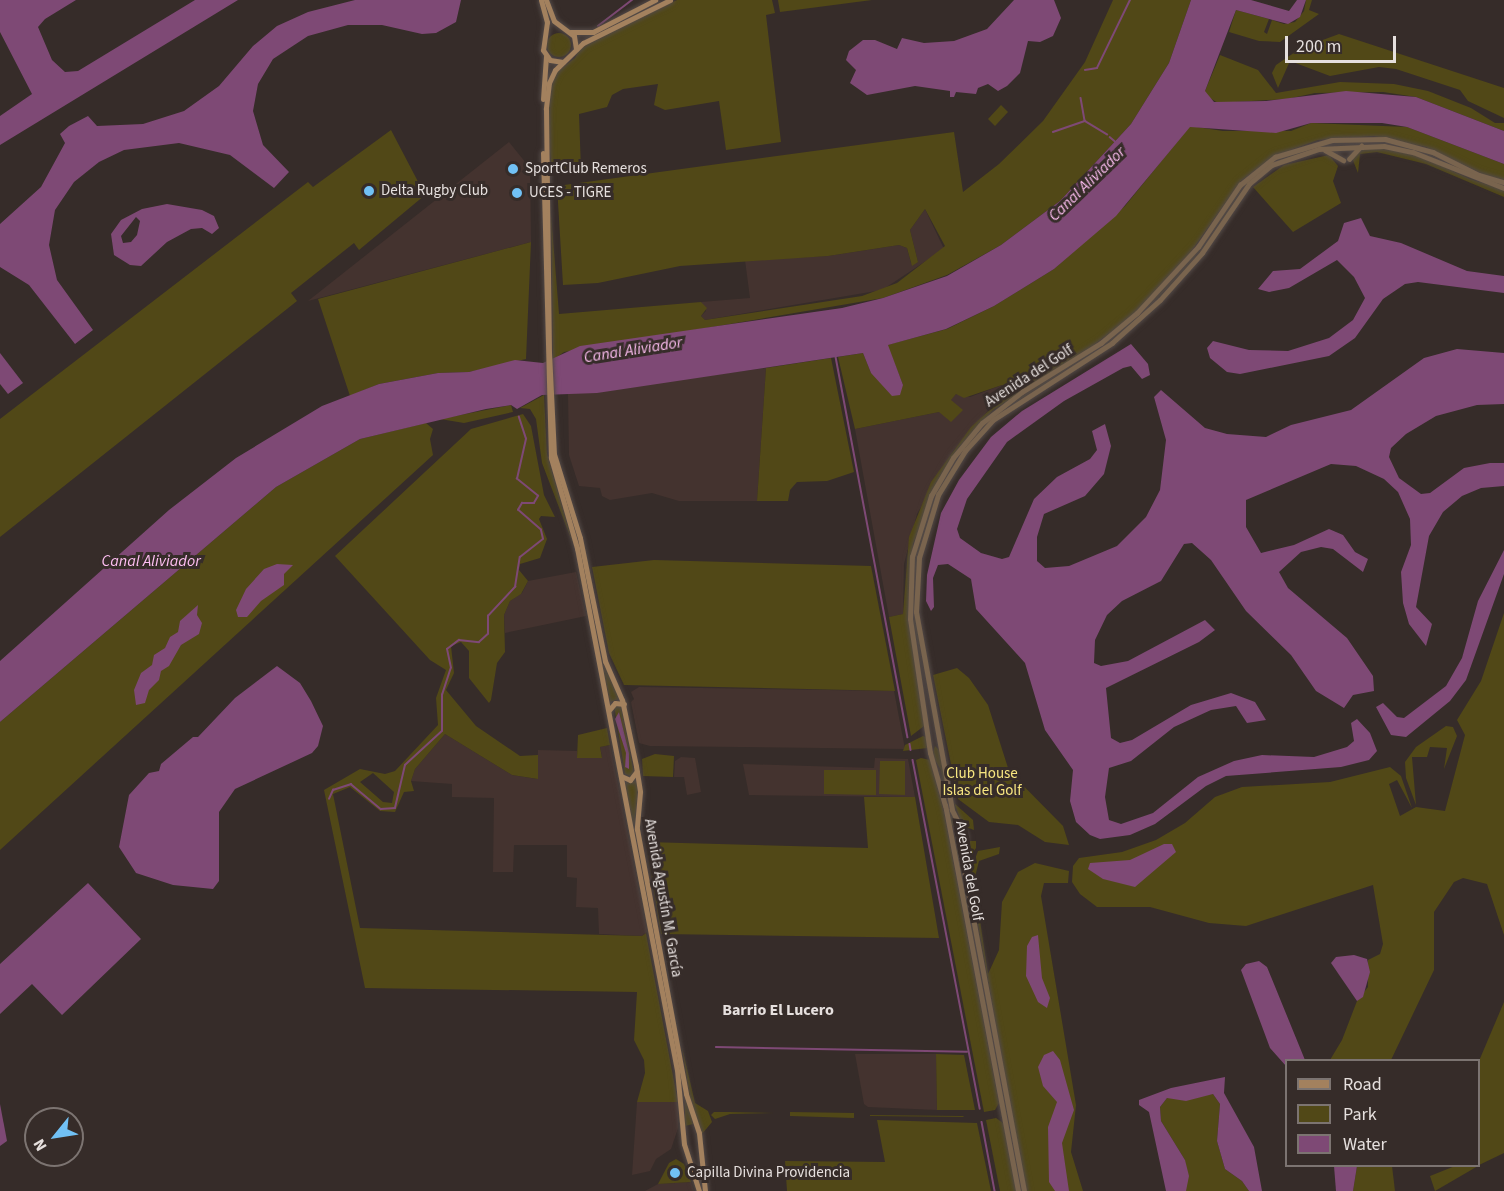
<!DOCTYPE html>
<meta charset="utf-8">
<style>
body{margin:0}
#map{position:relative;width:1504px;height:1191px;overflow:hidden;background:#362c29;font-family:"Source Sans 3",sans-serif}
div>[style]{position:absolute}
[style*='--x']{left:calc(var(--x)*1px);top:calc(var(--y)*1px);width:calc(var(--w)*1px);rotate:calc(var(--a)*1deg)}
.built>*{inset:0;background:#44332f}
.green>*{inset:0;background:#514817}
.round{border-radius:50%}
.water>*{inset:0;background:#7e4975}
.stream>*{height:1.5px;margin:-0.75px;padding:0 0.75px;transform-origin:0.75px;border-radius:0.75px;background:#7e4975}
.roads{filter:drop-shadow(0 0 2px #524946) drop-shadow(0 0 2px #524946)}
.tertiary>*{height:4.5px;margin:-2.25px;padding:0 2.25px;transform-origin:2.25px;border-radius:2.25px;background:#79644e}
.secondary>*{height:5px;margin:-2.5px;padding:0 2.5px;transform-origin:2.5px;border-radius:2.5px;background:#a3815e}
.dots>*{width:16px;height:16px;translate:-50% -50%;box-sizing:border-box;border:3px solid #362c29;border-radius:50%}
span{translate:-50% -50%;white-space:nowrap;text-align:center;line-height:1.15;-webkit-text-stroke:6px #362c29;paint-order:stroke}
.poi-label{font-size:15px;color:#e6e0de}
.left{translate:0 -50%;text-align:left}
.street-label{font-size:15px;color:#e6e0de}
.park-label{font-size:15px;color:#f8e680}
.water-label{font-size:16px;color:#febef2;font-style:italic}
.neighbourhood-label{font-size:16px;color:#e6e0de;font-weight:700}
.legend{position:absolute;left:1285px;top:1059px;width:195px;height:108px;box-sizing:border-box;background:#362c29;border:2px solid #7c7471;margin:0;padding:8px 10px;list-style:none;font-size:18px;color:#e6e0de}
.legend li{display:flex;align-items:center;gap:12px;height:30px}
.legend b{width:30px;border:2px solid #7c7471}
.north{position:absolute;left:24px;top:1107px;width:60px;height:60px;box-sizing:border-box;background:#362c29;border:2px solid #7c7471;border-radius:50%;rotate:240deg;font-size:16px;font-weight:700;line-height:24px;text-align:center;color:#e6e0de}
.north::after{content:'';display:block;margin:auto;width:21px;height:27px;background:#71c1f5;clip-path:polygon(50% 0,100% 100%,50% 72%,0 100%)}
.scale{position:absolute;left:1285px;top:36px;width:111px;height:27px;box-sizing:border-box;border:3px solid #e6e0de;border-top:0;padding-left:8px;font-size:18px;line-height:21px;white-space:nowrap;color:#e6e0de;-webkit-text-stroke:4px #362c29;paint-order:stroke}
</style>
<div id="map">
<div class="built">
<i style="clip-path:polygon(509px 142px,530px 168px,531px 242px,308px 301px)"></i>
<i style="clip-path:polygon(925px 209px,944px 249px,882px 290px,705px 320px,701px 316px,706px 311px,701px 302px,750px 298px,745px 260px,828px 256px,899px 245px,907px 248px,911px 263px,918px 262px,910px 230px)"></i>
<i style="clip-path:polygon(766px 368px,757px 501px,679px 501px,652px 493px,610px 500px,602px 496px,600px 488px,579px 486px,569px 455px,568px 394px)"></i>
<i style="clip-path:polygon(1002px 385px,1008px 393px,991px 407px,953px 451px,917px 514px,904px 564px,903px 614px,889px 617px,855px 429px,939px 412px,956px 394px,970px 397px)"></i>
<i style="clip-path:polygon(576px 572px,586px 616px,505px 633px,504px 615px,510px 601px,522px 593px,528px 581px)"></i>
<i style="clip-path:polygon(639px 687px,894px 691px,905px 749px,650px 746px,639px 743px,631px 702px,634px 699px,631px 692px)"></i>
<i style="clip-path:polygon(445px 734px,512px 775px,537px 779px,538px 750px,577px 751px,577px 758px,602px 757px,600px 747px,610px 745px,647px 932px,642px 936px,599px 934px,598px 908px,576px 907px,577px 878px,567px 877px,567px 845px,514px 845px,513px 872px,493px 872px,494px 798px,452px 797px,452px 784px,411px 781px,415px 769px)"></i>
<i style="clip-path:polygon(681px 757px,695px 758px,701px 792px,687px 795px,684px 777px,674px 777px,675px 761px)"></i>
<i style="clip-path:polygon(875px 758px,908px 759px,915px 797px,749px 795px,743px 764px,874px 768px)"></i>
<i style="clip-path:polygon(855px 1054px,936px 1054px,937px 1110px,868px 1107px,864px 1104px)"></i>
<i style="clip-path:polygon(637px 1102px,678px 1102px,678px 1128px,671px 1149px,656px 1159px,650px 1171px,632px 1175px)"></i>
<i style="clip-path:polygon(691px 1182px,694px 1191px,645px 1191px,658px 1184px)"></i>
</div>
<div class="green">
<i style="clip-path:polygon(677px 0,772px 0,775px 13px,766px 15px,781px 142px,726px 150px,719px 101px,665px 110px,654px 105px,658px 84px,623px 89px,612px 95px,607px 107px,579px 114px,581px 170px,559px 174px,551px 166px,548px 121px,549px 97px,555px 73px,575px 58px,582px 45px)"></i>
<i style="clip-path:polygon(778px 0,872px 0,780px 12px)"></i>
<i style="clip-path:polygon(1113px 0,1191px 0,1169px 63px,1131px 124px,1060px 201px,1001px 245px,947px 275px,883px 298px,564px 352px,553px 360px,551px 214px,559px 314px,701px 302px,707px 308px,701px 316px,705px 320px,862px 296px,897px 283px,945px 246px,925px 209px,910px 230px,918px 262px,912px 266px,907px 248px,899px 245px,828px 256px,680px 266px,598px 283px,563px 285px,557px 186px,954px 132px,963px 192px,999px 164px,1043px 121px,1085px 62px)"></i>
<i style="clip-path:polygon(1306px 0,1312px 0,1309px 10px,1319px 14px,1280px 42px,1259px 41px,1229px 32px,1236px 10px,1269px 19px,1264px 32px,1267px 34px,1272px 20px,1284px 24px,1295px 22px,1304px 11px)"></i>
<i class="round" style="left:547px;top:33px;width:24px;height:24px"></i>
<i style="clip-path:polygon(1339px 34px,1504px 88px,1504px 118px,1468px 101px,1460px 90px,1396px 69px,1379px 67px,1330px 76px,1290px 61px,1278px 88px,1272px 73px,1276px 65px,1301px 48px)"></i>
<i style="clip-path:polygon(1220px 55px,1258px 70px,1276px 93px,1340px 82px,1394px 84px,1428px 91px,1471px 108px,1495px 123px,1504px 123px,1504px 131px,1416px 97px,1383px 92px,1315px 93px,1287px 99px,1218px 103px,1205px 95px,1205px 91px)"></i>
<i style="clip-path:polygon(1001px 105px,1008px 112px,995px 126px,988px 119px)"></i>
<i style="clip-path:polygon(1311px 123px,1407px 127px,1504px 164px,1504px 180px,1483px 174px,1426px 147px,1374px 136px,1318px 140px,1274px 156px,1241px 181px,1183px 263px,1130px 318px,1083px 353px,993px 410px,959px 447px,940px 476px,913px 544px,908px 607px,924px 726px,911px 736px,889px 617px,903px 614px,909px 537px,931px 482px,971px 427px,1008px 393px,1002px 385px,964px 398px,956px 394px,951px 400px,963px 410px,951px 422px,939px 412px,855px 429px,838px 357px,863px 353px,871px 373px,903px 385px,887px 345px,947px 329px,994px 306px,1054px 269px,1125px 206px,1190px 126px,1223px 131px,1291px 131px)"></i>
<i style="clip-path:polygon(391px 130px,425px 195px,359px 250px,354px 243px,291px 293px,297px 301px,0 537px,0 419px,308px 182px,313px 187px)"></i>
<i style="clip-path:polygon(1338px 142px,1298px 152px,1262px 170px,1244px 188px,1190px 264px,1131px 325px,1099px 350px,1005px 409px,957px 457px,936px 494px,918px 553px,914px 600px,921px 659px,913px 618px,916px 552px,934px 496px,956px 457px,971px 439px,1004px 407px,1110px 340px,1151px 303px,1189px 262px,1242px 187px,1261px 169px,1297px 150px)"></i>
<i style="clip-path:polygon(1375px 148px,1417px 155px,1470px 179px,1504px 190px,1504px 197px,1426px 164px,1377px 152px,1360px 154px,1358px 173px,1352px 158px,1358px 149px)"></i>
<i style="clip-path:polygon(1329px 155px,1338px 166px,1333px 181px,1341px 203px,1293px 232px,1253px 187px,1284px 165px)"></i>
<i style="clip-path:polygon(531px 242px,526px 359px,469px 372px,438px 373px,379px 384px,350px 396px,318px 299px)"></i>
<i style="clip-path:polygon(831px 358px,854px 472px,827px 481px,797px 482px,790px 490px,788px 501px,757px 501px,766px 368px)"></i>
<i style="clip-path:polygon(544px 395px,547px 454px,573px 544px,542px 463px,536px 419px,530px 409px,520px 408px)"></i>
<i style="clip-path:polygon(511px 405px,513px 412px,464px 423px,440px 419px)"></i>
<i style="clip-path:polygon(evenodd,523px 414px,531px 426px,544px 495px,555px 517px,541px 516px,539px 519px,547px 539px,540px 558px,520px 564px,519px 570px,528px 581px,521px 594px,510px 601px,504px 615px,505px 652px,497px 663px,491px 700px,489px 703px,469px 678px,469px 651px,461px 642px,451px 646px,454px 673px,446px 690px,476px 726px,520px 756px,538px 755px,538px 779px,512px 775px,445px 734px,415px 769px,411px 781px,414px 791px,404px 792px,395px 812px,380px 811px,350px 787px,333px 794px,360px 928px,642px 936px,646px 933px,678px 1102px,637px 1102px,645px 1073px,644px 1060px,634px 1040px,637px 992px,365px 988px,324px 790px,360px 769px,385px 774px,395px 771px,438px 725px,436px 698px,446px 670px,430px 660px,335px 556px,471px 429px,523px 414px,373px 773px,394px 792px,392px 803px,383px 802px,360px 782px,373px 773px)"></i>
<i style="clip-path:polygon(426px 423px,433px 429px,430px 439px,433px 455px,0 850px,0 722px,276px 487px,360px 439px)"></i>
<i style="clip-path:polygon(654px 560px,871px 566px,895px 691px,624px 685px,609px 653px,592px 567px)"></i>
<i style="clip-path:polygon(1504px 613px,1504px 935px,1487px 884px,1463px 878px,1454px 882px,1434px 912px,1434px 970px,1391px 1060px,1330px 1060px,1342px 1040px,1357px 1001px,1368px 987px,1368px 960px,1380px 954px,1383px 944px,1373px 885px,1246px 926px,1209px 923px,1150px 907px,1097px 907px,1080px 894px,1072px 882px,1073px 866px,1079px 858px,1122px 852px,1156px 840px,1185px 823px,1215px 797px,1242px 787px,1330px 782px,1390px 767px,1401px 776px,1412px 808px,1397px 780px,1389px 784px,1400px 816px,1416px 807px,1445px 811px,1465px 735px,1457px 720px,1481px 681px)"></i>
<i style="clip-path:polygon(601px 652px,619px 699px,610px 702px,600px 653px)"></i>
<i style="clip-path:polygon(957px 668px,969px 678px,988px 705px,1009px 771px,1063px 826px,1069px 845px,1045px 842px,1018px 825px,989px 822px,958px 799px,933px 675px)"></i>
<i style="clip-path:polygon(614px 705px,621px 707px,634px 773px,631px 776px,625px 774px)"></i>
<i style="clip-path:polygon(1446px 726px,1453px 727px,1457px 736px,1444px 769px,1447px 748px,1430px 747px,1427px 757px,1412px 757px,1416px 805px,1406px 778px,1405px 762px,1416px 747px)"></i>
<i style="clip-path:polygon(607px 728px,610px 745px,600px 747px,602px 758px,577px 758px,578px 735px)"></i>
<i style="clip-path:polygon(923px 736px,928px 738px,927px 748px,903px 751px,905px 745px)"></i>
<i style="clip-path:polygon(935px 746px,939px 750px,956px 825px,951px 826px,941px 770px,932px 755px)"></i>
<i style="clip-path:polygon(655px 754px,674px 756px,673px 777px,643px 776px,642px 759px)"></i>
<i style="clip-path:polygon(921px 758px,930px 760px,944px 812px,999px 1103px,995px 1110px,984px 1112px,916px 760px)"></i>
<i style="clip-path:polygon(880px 761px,905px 761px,905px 795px,879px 794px)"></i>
<i style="clip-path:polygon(824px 770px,876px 770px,876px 795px,824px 794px)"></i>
<i style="clip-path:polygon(636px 779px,638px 790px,634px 830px,625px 782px)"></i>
<i style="clip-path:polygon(864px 797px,915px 797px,939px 938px,661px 934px,646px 842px,868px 848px)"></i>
<i style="clip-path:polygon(954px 803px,973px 820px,974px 830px,963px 826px)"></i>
<i style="clip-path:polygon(970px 841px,976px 841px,976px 848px,966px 863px,963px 857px)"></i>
<i style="clip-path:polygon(637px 842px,693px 1124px,685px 1126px,685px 1099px)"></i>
<i style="clip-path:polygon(1000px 847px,999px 854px,979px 861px,974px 881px,988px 974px,999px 950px,1002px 902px,1018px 872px,1035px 863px,1069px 871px,1068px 883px,1044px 883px,1041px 896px,1076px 1105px,1071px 1152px,1083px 1191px,1026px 1191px,969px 875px,978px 851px)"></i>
<i style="clip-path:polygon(960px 849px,962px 873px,1022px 1191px,956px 851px)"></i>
<i style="clip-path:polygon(1504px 1002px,1504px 1153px,1479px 1165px,1479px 1061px)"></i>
<i style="clip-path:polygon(682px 1047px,695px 1103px,708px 1111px,712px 1122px,702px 1134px,691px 1105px)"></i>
<i style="clip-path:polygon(936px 1054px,964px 1055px,975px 1110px,937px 1110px)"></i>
<i style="clip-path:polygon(1213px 1094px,1220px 1104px,1217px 1141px,1225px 1169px,1242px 1181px,1249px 1191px,1186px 1191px,1185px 1160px,1161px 1121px,1160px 1107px,1167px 1098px)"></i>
<i style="clip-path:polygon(714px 1112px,729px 1112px,774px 1113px,730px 1114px,715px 1119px,711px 1115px)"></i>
<i style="clip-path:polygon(790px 1112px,854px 1113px,854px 1118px,790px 1116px)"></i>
<i style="clip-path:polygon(870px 1115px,963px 1116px,964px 1117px,870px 1116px)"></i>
<i style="clip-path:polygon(996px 1118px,1003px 1123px,1016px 1191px,1000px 1191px,986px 1120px)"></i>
<i style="clip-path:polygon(877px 1120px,977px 1123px,991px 1191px,787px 1191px,785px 1161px,885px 1162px)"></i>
<i style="clip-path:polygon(676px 1159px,684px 1164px,691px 1182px,658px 1184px,669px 1163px)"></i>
<i style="clip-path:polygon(1357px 1166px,1392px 1166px,1395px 1191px,1353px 1191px)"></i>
<i style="clip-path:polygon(1455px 1166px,1478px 1166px,1435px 1191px,1430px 1176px)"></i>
</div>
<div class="water">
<i style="clip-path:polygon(0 0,76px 0,45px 19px,38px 27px,52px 60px,65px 72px,78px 71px,195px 0,238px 0,0 145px,0 116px,32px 94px,0 32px)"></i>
<i style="clip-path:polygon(355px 0,461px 0,456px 22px,436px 33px,422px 34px,382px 25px,348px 25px,308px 36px,273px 59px,258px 84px,253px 111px,263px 145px,289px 172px,274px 188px,230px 155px,179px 143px,124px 150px,99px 162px,74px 182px,55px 210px,49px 245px,57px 280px,93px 330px,75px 344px,29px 285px,0 267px,0 224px,41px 187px,65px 143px,60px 134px,69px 126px,88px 116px,97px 126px,143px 124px,184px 111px,219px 86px,253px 46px,277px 26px,308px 12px)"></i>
<i style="clip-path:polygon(1014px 0,1054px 0,1061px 18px,1053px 36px,1040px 42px,1028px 41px,1020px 73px,1007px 86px,998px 91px,988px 84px,978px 88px,976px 94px,956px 92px,954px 97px,950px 97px,950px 91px,915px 86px,867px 95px,850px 83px,856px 70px,846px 60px,849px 51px,863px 40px,875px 40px,897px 49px,902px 38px,924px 43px,954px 41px,987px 29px)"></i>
<i style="clip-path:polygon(1191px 0,1251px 0,1289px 11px,1297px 0,1306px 0,1300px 17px,1288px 24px,1236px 10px,1205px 91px,1214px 102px,1266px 101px,1346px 91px,1416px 97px,1504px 131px,1504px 164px,1407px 127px,1382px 123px,1311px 123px,1276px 133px,1190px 127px,1116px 216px,1054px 269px,994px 306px,946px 329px,888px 345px,903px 385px,900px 395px,892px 396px,871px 373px,863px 353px,597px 393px,542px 395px,517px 409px,511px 405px,486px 409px,360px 439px,276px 487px,0 722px,0 661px,169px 510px,236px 458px,322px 406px,379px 384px,438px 373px,469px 372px,515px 360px,543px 363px,580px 346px,842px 308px,883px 298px,947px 276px,1001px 245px,1060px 201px,1131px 124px,1169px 63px)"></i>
<i style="clip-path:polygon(evenodd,167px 204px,202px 210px,214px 216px,219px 228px,212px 234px,202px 228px,191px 229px,167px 242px,141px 266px,130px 265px,114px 255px,111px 234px,121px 220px,142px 209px,167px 204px,136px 217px,140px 221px,137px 235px,131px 242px,123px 243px,121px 236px,136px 217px)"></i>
<i style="clip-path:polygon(1361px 218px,1370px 236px,1401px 243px,1467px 271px,1504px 276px,1504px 293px,1418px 282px,1405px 284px,1383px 299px,1355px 338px,1329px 356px,1240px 374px,1227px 372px,1210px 358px,1207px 348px,1213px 341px,1249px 350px,1288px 351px,1329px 338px,1353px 320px,1365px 298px,1354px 277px,1337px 260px,1289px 288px,1269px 292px,1258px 289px,1273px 271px,1300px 269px,1338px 241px,1344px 223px)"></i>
<i style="clip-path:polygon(1131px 344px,1148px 364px,1150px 375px,1142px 379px,1131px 366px,1123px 368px,1064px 401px,1007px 442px,967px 499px,957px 529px,960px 538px,981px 553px,1002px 559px,1009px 557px,1034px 499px,1057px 477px,1090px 459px,1097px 450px,1092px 431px,1105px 424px,1111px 446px,1104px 474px,1085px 496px,1044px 514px,1037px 537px,1037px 561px,1045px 568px,1069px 566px,1117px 546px,1146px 517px,1160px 490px,1166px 440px,1154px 397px,1161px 390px,1205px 428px,1227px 434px,1266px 437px,1291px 425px,1351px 410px,1424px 358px,1457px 349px,1504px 353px,1504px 404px,1477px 405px,1436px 416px,1406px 434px,1391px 448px,1389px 457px,1399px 478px,1421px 494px,1430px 493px,1464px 468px,1490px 463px,1504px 463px,1504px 486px,1481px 488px,1462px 496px,1443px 512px,1429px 536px,1416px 607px,1432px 624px,1426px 646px,1409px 624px,1403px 603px,1401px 572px,1411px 545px,1410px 519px,1398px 492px,1384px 479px,1356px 466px,1331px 464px,1246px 500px,1246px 527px,1261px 553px,1294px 545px,1329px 529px,1343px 535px,1355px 552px,1368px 559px,1363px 572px,1333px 549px,1321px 547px,1301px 552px,1279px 572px,1288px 588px,1347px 638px,1373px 676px,1374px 691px,1353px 695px,1344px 708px,1316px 691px,1291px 655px,1246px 611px,1211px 560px,1192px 543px,1184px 544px,1161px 581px,1122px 601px,1107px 615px,1095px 640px,1094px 663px,1101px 666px,1128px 661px,1205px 620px,1215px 630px,1199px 642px,1106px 688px,1111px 738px,1120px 743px,1132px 740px,1191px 705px,1231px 693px,1255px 702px,1266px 720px,1247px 723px,1236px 706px,1211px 710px,1174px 727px,1131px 761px,1109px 768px,1105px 797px,1109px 820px,1121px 824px,1153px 813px,1198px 777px,1234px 761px,1262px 755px,1314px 757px,1347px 747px,1354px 741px,1351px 723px,1357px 719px,1370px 733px,1377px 751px,1369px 760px,1341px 767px,1226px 776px,1206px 786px,1155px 824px,1130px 835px,1100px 839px,1090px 835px,1076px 822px,1070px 801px,1073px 770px,1045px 730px,1025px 663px,976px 609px,971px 579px,948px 564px,938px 565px,933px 578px,934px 607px,931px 611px,926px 601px,927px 575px,941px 513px,959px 480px,991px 437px,1022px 411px)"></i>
<i style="clip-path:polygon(0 353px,23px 383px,8px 394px,0 384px)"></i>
<i style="clip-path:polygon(1504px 550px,1504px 574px,1466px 680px,1450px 701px,1406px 737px,1391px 735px,1376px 707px,1383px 703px,1397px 717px,1404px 718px,1446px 686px,1462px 658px,1478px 601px)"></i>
<i style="clip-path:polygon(277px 564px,293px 565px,284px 574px,284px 585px,261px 601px,247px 617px,238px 617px,236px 610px,246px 589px,264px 569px)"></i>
<i style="clip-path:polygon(198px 605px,197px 615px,202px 623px,199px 634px,181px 645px,169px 666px,161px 671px,159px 680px,149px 690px,145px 703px,136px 705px,134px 690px,141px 673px,152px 665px,154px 655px,165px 648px,170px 637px,178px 632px,180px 621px)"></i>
<i style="clip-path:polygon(277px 666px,300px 683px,311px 701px,323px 726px,318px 746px,312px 753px,235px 789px,219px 812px,219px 881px,213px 889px,173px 885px,136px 873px,119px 847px,129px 795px,149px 773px,159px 771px,161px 764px,193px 737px,198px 737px,235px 698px)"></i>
<i style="clip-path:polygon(619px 712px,629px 753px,629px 769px,625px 767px,626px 753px,615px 719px)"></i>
<i style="clip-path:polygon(1164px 844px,1172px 844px,1176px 852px,1135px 887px,1103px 879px,1088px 869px,1090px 863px,1130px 860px)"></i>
<i style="clip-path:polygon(88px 883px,141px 939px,62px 1015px,32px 984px,0 1014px,0 964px)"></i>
<i style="clip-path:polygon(1038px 935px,1042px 978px,1050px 998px,1047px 1008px,1038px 1002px,1026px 976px,1027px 946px,1032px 937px)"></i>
<i style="clip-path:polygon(1354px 955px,1367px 959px,1370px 972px,1363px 997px,1357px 1001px,1331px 963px,1336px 957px)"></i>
<i style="clip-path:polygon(1259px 961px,1267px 967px,1305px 1060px,1286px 1060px,1286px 1066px,1270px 1048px,1241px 970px,1246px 964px)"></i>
<i style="clip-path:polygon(1053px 1051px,1060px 1060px,1074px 1110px,1062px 1143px,1069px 1191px,1055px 1191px,1049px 1182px,1048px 1127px,1057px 1102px,1043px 1086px,1038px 1067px,1044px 1055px)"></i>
<i style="clip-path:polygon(1225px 1077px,1224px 1093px,1254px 1147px,1262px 1191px,1249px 1191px,1242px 1181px,1225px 1169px,1217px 1141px,1220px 1104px,1213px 1094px,1186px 1101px,1167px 1098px,1160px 1107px,1161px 1121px,1185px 1160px,1189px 1176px,1186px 1191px,1166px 1191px,1149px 1112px,1139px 1105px,1139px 1100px,1171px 1088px)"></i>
<i style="clip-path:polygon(0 1104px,7px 1141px,0 1146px)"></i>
<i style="clip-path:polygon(1334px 1166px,1357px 1166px,1353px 1191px,1336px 1191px)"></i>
</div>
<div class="stream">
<i style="--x:598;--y:26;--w:43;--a:-37.4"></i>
<i style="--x:1085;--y:70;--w:12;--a:-9"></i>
<i style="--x:1097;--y:68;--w:76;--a:-64.1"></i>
<i style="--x:1081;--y:98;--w:23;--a:80"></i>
<i style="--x:1053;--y:132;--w:34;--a:-19"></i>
<i style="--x:1085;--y:121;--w:26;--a:31"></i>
<i style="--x:1110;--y:137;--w:8;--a:40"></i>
<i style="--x:836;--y:357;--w:387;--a:79.3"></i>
<i style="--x:910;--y:744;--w:6;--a:81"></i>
<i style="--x:913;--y:760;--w:355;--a:79.1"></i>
<i style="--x:329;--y:799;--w:10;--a:-66"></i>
<i style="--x:333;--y:790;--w:19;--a:-18"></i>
<i style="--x:351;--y:784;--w:39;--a:40"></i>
<i style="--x:381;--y:809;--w:14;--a:-4"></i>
<i style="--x:395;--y:808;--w:44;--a:-76.9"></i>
<i style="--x:405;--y:765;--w:50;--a:-42.6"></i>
<i style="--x:442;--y:731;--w:36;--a:-90"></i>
<i style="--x:442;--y:695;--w:28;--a:-72"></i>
<i style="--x:451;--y:668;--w:19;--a:-102"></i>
<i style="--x:447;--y:649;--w:15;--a:-37"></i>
<i style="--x:459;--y:640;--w:20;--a:6"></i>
<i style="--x:479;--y:642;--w:12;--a:-42"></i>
<i style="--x:488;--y:634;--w:18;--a:-90"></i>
<i style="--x:488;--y:616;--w:40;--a:-47"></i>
<i style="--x:515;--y:587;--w:30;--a:-81"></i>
<i style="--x:520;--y:557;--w:29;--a:-38"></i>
<i style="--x:543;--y:539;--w:9;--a:-103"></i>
<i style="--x:541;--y:530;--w:30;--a:-139"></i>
<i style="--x:518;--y:510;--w:8;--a:-60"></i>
<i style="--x:522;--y:503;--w:12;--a:0"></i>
<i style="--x:534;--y:503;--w:8;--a:-60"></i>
<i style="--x:538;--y:496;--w:27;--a:-141"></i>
<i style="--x:517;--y:479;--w:41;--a:-77.3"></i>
<i style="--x:526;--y:439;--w:23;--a:-108"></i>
<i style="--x:716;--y:1047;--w:251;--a:1.1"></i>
<i style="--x:982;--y:1122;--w:70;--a:79.3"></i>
</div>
<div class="roads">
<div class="tertiary">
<i style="--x:1325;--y:150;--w:21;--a:29"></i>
<i style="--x:1349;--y:159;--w:18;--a:-47"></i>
<i style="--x:1018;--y:1191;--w:392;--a:-100.7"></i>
<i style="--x:945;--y:806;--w:55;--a:-105.8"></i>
<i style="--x:930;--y:753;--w:135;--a:-98.5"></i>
<i style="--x:910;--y:619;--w:62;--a:-88.2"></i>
<i style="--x:912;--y:557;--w:64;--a:-72.7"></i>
<i style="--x:931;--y:496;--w:44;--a:-59.9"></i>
<i style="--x:953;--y:458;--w:45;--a:-50.4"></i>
<i style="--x:982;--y:423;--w:51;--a:-37.8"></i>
<i style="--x:1022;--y:392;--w:93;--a:-31.8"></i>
<i style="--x:1101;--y:343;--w:47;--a:-39.8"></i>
<i style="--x:1137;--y:313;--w:90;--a:-47.3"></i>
<i style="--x:1198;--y:247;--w:75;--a:-55.9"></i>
<i style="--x:1240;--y:185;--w:45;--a:-38.7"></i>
<i style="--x:1275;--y:157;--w:59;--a:-16.6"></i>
<i style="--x:1332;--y:140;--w:53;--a:-1.1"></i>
<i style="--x:1385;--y:139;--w:50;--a:15.2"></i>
<i style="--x:1433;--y:152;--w:51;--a:26.6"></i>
<i style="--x:1479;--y:175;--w:26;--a:16"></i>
<i style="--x:1024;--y:1191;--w:337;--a:-100.6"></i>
<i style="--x:962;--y:860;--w:24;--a:-83"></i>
<i style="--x:965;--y:836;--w:29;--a:-117"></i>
<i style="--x:952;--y:810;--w:201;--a:-100.3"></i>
<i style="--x:916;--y:612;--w:54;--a:-86.8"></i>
<i style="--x:919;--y:558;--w:66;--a:-73.2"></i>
<i style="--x:938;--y:495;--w:52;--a:-58.5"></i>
<i style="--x:965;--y:451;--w:42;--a:-47.9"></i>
<i style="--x:993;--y:420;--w:142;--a:-32.9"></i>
<i style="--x:1112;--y:343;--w:64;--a:-41.9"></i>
<i style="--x:1160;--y:300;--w:63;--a:-48.2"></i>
<i style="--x:1202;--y:253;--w:83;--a:-55.7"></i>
<i style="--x:1249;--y:184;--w:30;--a:-40"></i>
<i style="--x:1272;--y:165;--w:50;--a:-18.8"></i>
<i style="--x:1319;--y:149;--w:65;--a:-2.6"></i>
<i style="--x:1384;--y:146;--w:30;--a:12"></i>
<i style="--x:1413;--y:152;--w:98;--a:21.6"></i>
</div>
<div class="secondary">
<i style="--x:541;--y:0;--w:23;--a:75"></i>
<i style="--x:547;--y:22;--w:28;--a:98"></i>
<i style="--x:543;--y:50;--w:12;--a:55"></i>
<i style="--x:550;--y:60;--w:13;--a:9"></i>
<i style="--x:546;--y:0;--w:22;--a:69"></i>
<i style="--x:554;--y:21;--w:25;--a:37"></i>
<i style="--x:574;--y:36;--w:13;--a:81"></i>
<i style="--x:670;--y:0;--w:97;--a:153.7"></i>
<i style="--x:583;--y:43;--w:39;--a:136"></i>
<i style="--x:555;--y:70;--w:14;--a:115"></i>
<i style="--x:549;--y:83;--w:26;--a:97"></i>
<i style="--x:546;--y:109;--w:243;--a:89.3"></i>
<i style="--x:549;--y:352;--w:102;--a:87.2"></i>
<i style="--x:554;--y:454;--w:88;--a:72.8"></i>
<i style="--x:580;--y:538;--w:126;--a:78.5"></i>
<i style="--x:605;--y:661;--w:43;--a:66.4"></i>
<i style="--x:622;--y:700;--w:67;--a:78"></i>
<i style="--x:636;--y:766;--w:26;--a:81"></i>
<i style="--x:640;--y:792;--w:37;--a:95"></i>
<i style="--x:637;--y:829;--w:269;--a:79.5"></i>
<i style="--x:686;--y:1094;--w:41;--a:71.6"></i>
<i style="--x:699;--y:1133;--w:58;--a:84.1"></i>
<i style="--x:570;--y:32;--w:23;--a:0"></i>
<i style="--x:593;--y:32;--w:70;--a:-27.3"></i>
<i style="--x:543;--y:99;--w:43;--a:-86"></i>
<i style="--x:543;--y:153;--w:305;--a:88.5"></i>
<i style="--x:551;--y:458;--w:94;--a:73.9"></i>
<i style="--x:577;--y:548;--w:531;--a:79.16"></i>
<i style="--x:677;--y:1070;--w:74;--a:84.6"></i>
<i style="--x:684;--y:1144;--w:49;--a:72.3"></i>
<i style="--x:609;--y:710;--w:9;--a:-49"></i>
<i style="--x:615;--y:703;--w:9;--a:6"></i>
<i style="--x:621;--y:776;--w:10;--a:24"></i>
<i style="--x:630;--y:780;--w:11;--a:-52"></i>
</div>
</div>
<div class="dots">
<i style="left:513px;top:169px;background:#71c1f5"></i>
<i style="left:369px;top:191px;background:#71c1f5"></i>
<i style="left:517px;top:193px;background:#71c1f5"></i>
<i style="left:675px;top:1173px;background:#71c1f5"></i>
</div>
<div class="poi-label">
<span class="left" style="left:525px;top:169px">SportClub Remeros</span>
<span class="left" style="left:381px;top:191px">Delta Rugby Club</span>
<span class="left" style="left:529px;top:193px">UCES - TIGRE</span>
<span class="left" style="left:687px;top:1173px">Capilla Divina Providencia</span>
</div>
<div class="street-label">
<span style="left:1029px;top:376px;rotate:-33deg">Avenida del Golf</span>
<span style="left:969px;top:871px;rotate:80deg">Avenida del Golf</span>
<span style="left:663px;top:898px;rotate:80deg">Avenida Agustín M. García</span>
</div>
<div class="park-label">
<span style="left:982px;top:782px">Club House<br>Islas del Golf</span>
</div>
<div class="water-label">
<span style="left:1087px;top:184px;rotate:-44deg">Canal Aliviador</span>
<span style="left:633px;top:350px;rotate:-9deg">Canal Aliviador</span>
<span style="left:151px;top:561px">Canal Aliviador</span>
</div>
<div class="neighbourhood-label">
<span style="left:778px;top:1010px">Barrio El Lucero</span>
</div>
<ul class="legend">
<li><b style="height:8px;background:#a3815e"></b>Road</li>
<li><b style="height:16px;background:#514817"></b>Park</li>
<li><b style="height:16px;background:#7e4975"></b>Water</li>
</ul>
<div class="north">N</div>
<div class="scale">200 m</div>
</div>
